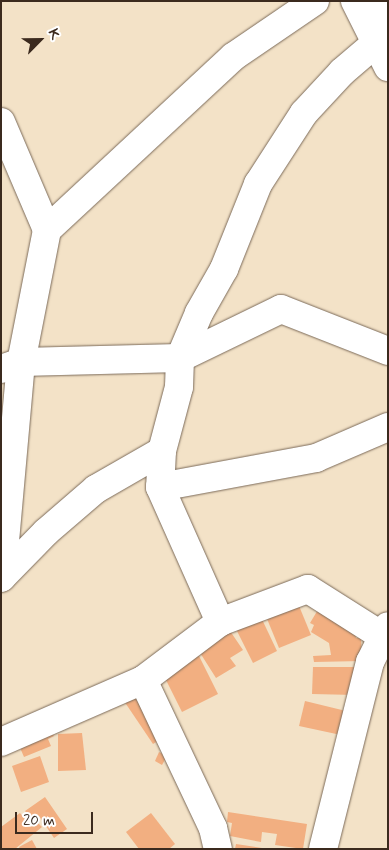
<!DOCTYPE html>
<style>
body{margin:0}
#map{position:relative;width:389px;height:850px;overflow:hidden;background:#f3e2c7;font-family:Mynerve,sans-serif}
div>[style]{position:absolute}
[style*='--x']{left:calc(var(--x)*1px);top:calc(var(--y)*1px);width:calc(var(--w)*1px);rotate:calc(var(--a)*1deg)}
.building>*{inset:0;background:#f2af81}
.roads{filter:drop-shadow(0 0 1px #7b6a59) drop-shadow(0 0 1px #7b6a59)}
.minor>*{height:28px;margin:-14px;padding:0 14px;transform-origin:14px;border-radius:14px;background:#fff}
.tertiary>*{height:28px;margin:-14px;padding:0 14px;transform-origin:14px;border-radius:14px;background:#fff}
span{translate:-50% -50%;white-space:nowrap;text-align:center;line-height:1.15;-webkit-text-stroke:4.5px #fff;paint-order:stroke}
.frame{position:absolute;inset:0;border:2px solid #3b2a1e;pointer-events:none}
.north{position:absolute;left:15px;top:15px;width:50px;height:50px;-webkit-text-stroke:4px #fff;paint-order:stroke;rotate:67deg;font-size:14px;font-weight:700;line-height:20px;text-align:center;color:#3b2a1e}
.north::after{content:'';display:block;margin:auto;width:18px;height:22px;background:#3b2a1e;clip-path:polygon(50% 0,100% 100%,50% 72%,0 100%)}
.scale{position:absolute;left:15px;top:812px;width:78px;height:22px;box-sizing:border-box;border:2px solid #3b2a1e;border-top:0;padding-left:6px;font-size:15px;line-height:18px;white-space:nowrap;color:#3b2a1e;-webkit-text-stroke:4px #fff;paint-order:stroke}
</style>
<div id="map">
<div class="building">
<i style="clip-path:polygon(297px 601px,311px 635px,279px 648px,265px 614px)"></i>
<i style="clip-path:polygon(319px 608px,355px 627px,356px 638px,361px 638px,362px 661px,314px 662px,313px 656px,331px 655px,329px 643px,311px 632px,314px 625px,310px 623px)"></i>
<i style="clip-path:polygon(259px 613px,277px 651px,253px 663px,234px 625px)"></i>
<i style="clip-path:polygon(228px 628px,243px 650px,230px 658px,236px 666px,216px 678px,197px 648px)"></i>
<i style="clip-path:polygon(198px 654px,218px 694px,182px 712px,164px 676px)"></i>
<i style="clip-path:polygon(313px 667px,355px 667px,355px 695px,312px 694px)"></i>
<i style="clip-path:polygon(138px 692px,167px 735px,153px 744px,124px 701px)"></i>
<i style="clip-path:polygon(305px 701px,346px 711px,341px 735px,299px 726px)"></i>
<i style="clip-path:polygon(51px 730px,54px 736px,48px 739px,51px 746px,24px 757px,18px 743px)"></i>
<i style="clip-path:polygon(82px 733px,86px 770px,58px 771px,58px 734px)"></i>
<i style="clip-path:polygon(159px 752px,167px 756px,162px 765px,155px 761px)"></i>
<i style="clip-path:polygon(40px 756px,49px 782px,21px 792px,12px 766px)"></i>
<i style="clip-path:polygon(45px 797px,67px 829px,54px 838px,39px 816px,32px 820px,25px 811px)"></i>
<i style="clip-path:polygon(228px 812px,307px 824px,303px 849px,275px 845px,277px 834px,262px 832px,261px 842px,230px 836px,232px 823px,227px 822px)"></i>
<i style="clip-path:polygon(20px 813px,31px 827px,37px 822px,42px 827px,15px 849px,1px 849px,1px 827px)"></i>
<i style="clip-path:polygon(151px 813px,175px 844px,169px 849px,139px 849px,126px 832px)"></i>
<i style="clip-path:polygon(32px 840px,37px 849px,20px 849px,19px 847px)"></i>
<i style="clip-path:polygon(236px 844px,262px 848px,262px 849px,235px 849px)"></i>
</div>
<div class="roads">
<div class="minor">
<i style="--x:315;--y:1;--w:99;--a:145.7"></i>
<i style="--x:233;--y:57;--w:254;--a:137.1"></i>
<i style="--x:47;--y:230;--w:135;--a:101.1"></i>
<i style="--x:21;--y:362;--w:159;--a:-1.4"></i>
<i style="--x:180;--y:358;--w:112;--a:-25.9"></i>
<i style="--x:281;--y:309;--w:115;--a:21.4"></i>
<i style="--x:355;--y:1;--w:74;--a:63.4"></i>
<i style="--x:1;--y:122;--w:117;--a:66.9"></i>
<i style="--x:1;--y:369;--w:21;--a:-19"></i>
<i style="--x:21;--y:362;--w:216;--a:95.1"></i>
<i style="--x:162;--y:451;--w:36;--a:93"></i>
<i style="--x:160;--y:487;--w:159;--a:-10.5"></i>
<i style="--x:316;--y:458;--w:78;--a:-23.3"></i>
<i style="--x:160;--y:487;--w:148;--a:66"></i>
<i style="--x:143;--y:680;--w:164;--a:64.7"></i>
<i style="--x:213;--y:828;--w:22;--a:77"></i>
<i style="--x:1;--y:742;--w:155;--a:-23.6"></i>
<i style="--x:143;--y:680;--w:96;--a:-37"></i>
<i style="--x:220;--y:622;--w:94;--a:-20.6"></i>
<i style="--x:308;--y:589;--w:88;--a:32.4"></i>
<i style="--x:323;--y:849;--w:193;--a:-75.9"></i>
<i style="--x:370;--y:662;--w:40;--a:-63.4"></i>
</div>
<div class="tertiary">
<i style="--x:1;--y:578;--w:64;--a:-45.6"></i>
<i style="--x:46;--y:532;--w:66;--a:-40.7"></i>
<i style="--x:96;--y:489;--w:76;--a:-29.9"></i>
<i style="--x:162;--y:451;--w:66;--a:-75.1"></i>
<i style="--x:179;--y:387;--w:29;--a:-88"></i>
<i style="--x:180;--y:358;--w:49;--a:-67.1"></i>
<i style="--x:199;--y:313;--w:51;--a:-60.4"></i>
<i style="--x:224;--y:269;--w:92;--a:-68.2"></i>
<i style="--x:258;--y:184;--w:85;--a:-57.1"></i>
<i style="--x:304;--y:113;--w:56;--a:-47.2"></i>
<i style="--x:342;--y:72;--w:46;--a:-40.6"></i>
<i style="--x:377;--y:42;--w:42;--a:-80.3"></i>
</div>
</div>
<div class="frame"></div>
<div class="north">K</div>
<div class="scale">20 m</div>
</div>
